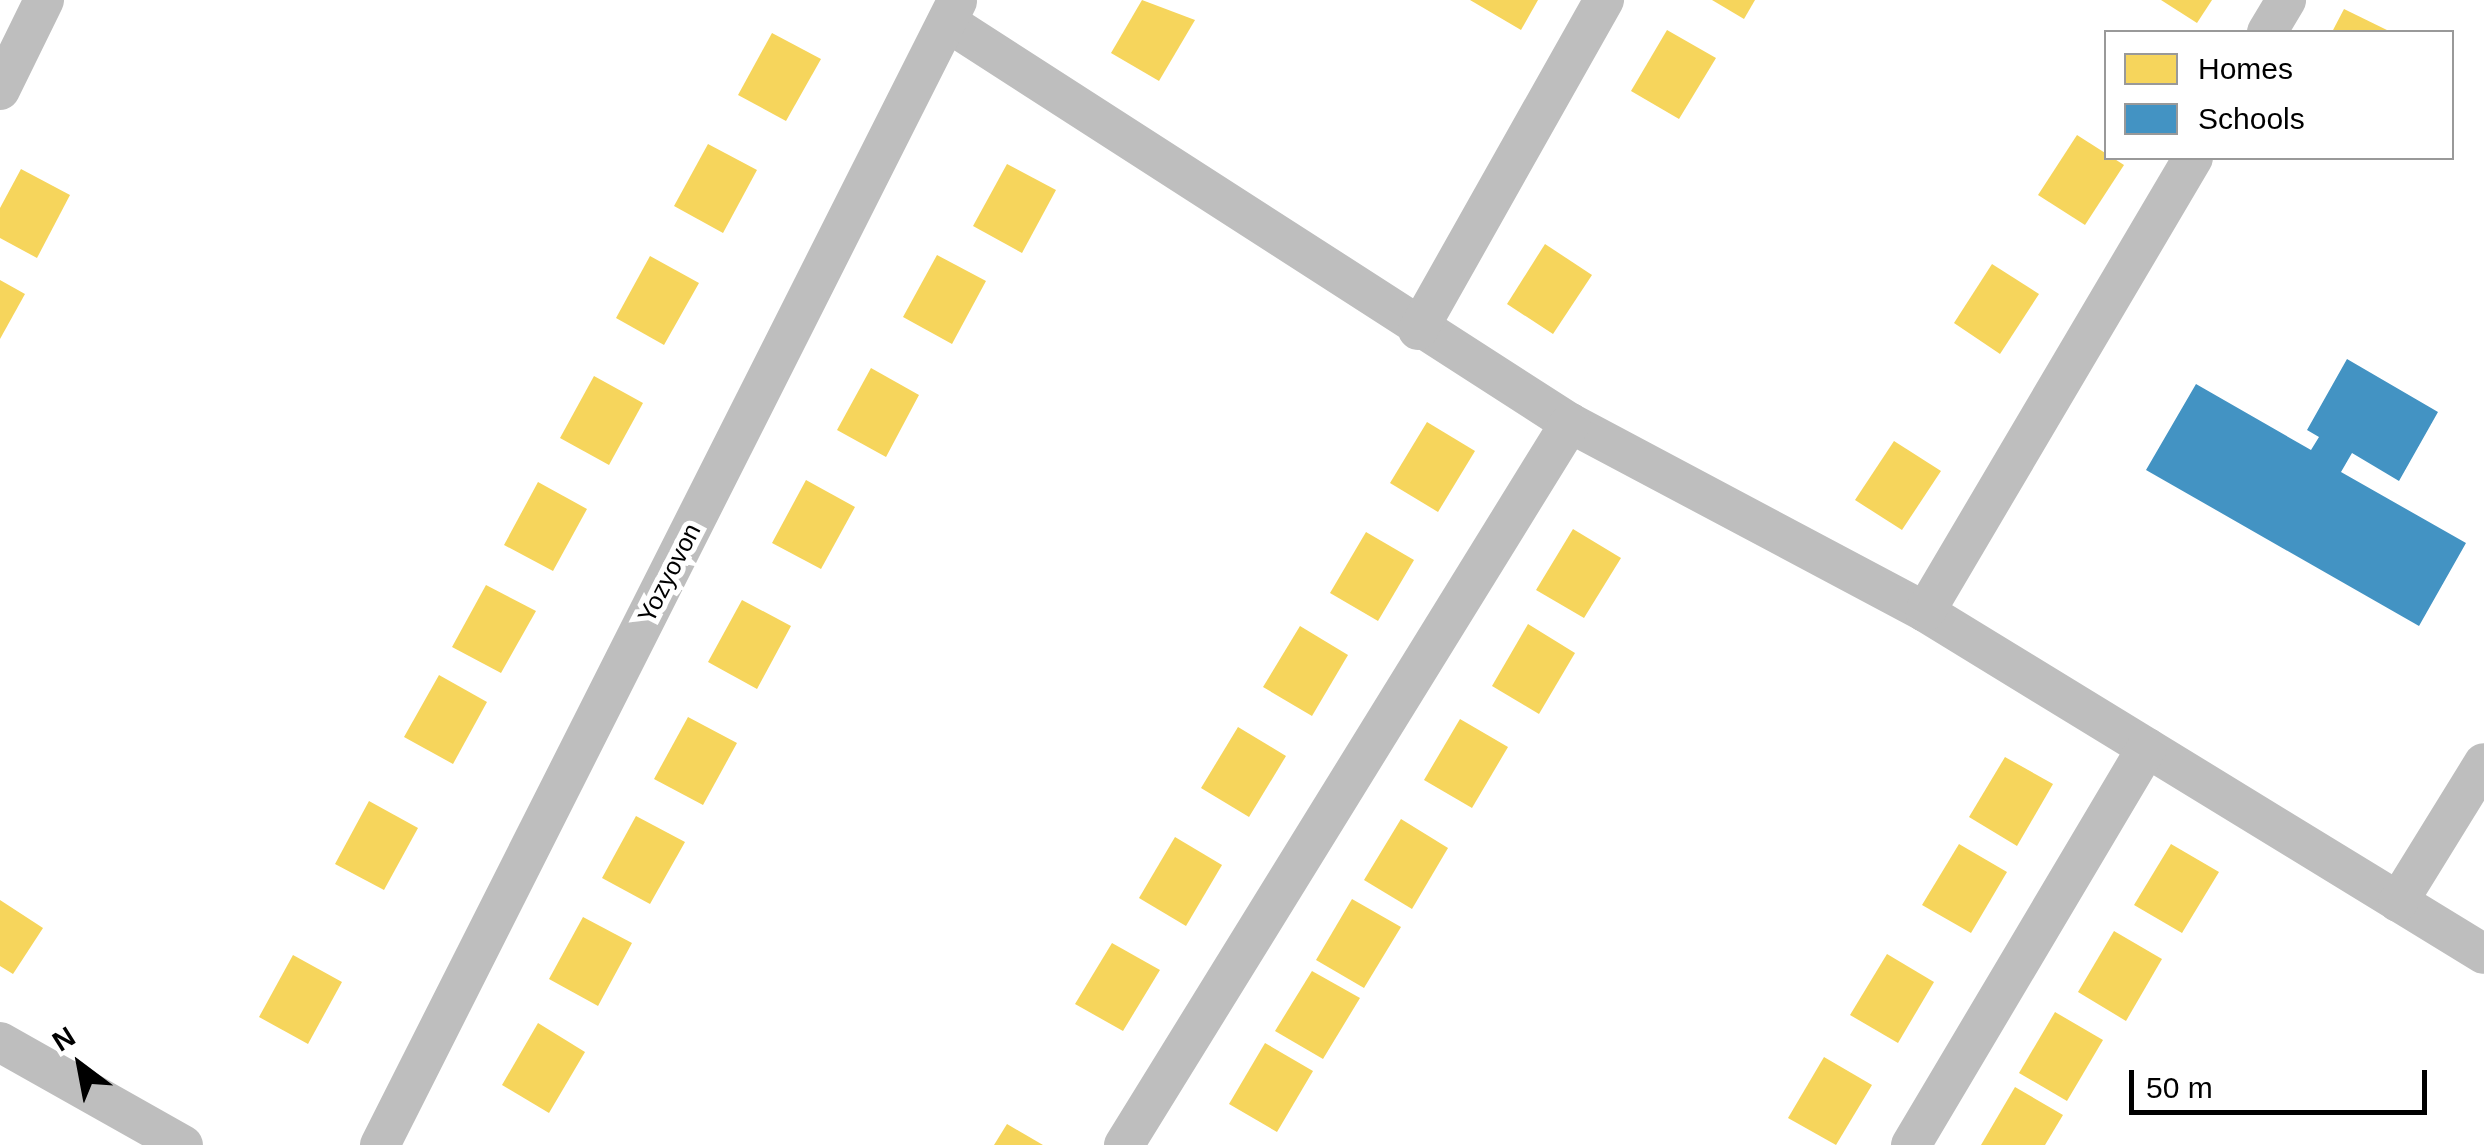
<!DOCTYPE html>
<style>
body{margin:0}
#map{position:relative;width:2484px;height:1145px;overflow:hidden;background:#fff;font-family:Arial,sans-serif}
div>[style]{position:absolute}
[style*='--x']{left:calc(var(--x)*1px);top:calc(var(--y)*1px);width:calc(var(--w)*1px);rotate:calc(var(--a)*1deg)}
.homes>*{inset:0;background:#f6d55c}
.schools>*{inset:0;background:#4393c3}
.minor>*{height:40px;margin:-20px;padding:0 20px;transform-origin:20px;border-radius:20px;background:#bebebe}
span{translate:-50% -50%;white-space:nowrap;text-align:center;line-height:1.15;-webkit-text-stroke:10px #fff;paint-order:stroke}
.street-label{font-size:25px;color:#000}
.legend{position:absolute;left:2104px;top:30px;width:350px;height:130px;box-sizing:border-box;background:#fff;border:2px solid #999;margin:0;padding:12px 18px;list-style:none;font-size:30px;color:#000}
.legend li{display:flex;align-items:center;gap:20px;height:50px}
.legend b{width:50px;border:2px solid #999}
.north{position:absolute;left:30px;top:1015px;width:100px;height:100px;-webkit-text-stroke:8px #fff;paint-order:stroke;rotate:328deg;font-size:28px;font-weight:700;line-height:40px;text-align:center;color:#000}
.north::after{content:'';display:block;margin:auto;width:35px;height:45px;background:#000;clip-path:polygon(50% 0,100% 100%,50% 72%,0 100%)}
.scale{position:absolute;left:2129px;top:1070px;width:298px;height:45px;box-sizing:border-box;border:5px solid #000;border-top:0;padding-left:12px;font-size:30px;line-height:35px;white-space:nowrap;color:#000;-webkit-text-stroke:8px #fff;paint-order:stroke}
</style>
<div id="map">
<div class="homes">
<i style="clip-path:polygon(1142px 0,1195px 20px,1159px 81px,1111px 53px)"></i>
<i style="clip-path:polygon(1470px 0,1538px 0,1521px 30px)"></i>
<i style="clip-path:polygon(1712px 0,1755px 0,1744px 19px)"></i>
<i style="clip-path:polygon(2161px 0,2212px 0,2197px 23px)"></i>
<i style="clip-path:polygon(2344px 9px,2391px 32px,2332px 32px)"></i>
<i style="clip-path:polygon(1667px 30px,1716px 58px,1679px 119px,1631px 91px)"></i>
<i style="clip-path:polygon(772px 33px,821px 59px,786px 121px,738px 95px)"></i>
<i style="clip-path:polygon(2077px 135px,2124px 165px,2085px 225px,2038px 195px)"></i>
<i style="clip-path:polygon(708px 144px,757px 170px,723px 233px,674px 206px)"></i>
<i style="clip-path:polygon(1007px 164px,1056px 190px,1022px 253px,973px 226px)"></i>
<i style="clip-path:polygon(21px 169px,70px 195px,37px 258px,0 238px,0 208px)"></i>
<i style="clip-path:polygon(1545px 244px,1592px 275px,1553px 334px,1507px 304px)"></i>
<i style="clip-path:polygon(937px 255px,986px 281px,952px 344px,903px 317px)"></i>
<i style="clip-path:polygon(650px 256px,699px 283px,664px 345px,616px 318px)"></i>
<i style="clip-path:polygon(1992px 264px,2039px 294px,2000px 354px,1954px 323px)"></i>
<i style="clip-path:polygon(0 280px,25px 294px,0 339px)"></i>
<i style="clip-path:polygon(871px 368px,919px 395px,886px 457px,837px 430px)"></i>
<i style="clip-path:polygon(594px 376px,643px 403px,609px 465px,560px 438px)"></i>
<i style="clip-path:polygon(1427px 422px,1475px 451px,1438px 512px,1390px 483px)"></i>
<i style="clip-path:polygon(1894px 441px,1941px 471px,1902px 530px,1855px 500px)"></i>
<i style="clip-path:polygon(806px 480px,855px 507px,821px 569px,772px 543px)"></i>
<i style="clip-path:polygon(538px 482px,587px 509px,553px 571px,504px 545px)"></i>
<i style="clip-path:polygon(1573px 529px,1621px 558px,1584px 618px,1536px 590px)"></i>
<i style="clip-path:polygon(1366px 532px,1414px 560px,1378px 621px,1330px 593px)"></i>
<i style="clip-path:polygon(486px 585px,536px 611px,501px 673px,452px 647px)"></i>
<i style="clip-path:polygon(742px 600px,791px 626px,757px 689px,708px 662px)"></i>
<i style="clip-path:polygon(1528px 624px,1575px 653px,1539px 714px,1492px 686px)"></i>
<i style="clip-path:polygon(1300px 626px,1348px 655px,1312px 716px,1263px 687px)"></i>
<i style="clip-path:polygon(439px 675px,487px 702px,453px 764px,404px 737px)"></i>
<i style="clip-path:polygon(688px 717px,737px 743px,703px 805px,654px 779px)"></i>
<i style="clip-path:polygon(1460px 719px,1508px 747px,1472px 808px,1424px 780px)"></i>
<i style="clip-path:polygon(1238px 727px,1286px 756px,1249px 817px,1201px 788px)"></i>
<i style="clip-path:polygon(2005px 757px,2053px 784px,2017px 846px,1969px 817px)"></i>
<i style="clip-path:polygon(369px 801px,418px 828px,384px 890px,335px 864px)"></i>
<i style="clip-path:polygon(636px 816px,685px 842px,650px 904px,602px 878px)"></i>
<i style="clip-path:polygon(1401px 819px,1448px 848px,1412px 909px,1364px 880px)"></i>
<i style="clip-path:polygon(1175px 837px,1222px 865px,1186px 926px,1139px 898px)"></i>
<i style="clip-path:polygon(1959px 844px,2007px 872px,1971px 933px,1922px 905px)"></i>
<i style="clip-path:polygon(2171px 844px,2219px 872px,2182px 933px,2134px 905px)"></i>
<i style="clip-path:polygon(1352px 899px,1401px 927px,1364px 988px,1316px 960px)"></i>
<i style="clip-path:polygon(0 900px,43px 928px,13px 974px,0 966px)"></i>
<i style="clip-path:polygon(583px 917px,632px 943px,598px 1006px,549px 979px)"></i>
<i style="clip-path:polygon(2114px 931px,2162px 959px,2126px 1021px,2078px 992px)"></i>
<i style="clip-path:polygon(1112px 943px,1160px 970px,1123px 1031px,1075px 1004px)"></i>
<i style="clip-path:polygon(1887px 954px,1934px 982px,1898px 1043px,1850px 1015px)"></i>
<i style="clip-path:polygon(293px 955px,342px 982px,308px 1044px,259px 1017px)"></i>
<i style="clip-path:polygon(1312px 971px,1360px 998px,1323px 1059px,1275px 1031px)"></i>
<i style="clip-path:polygon(2055px 1012px,2103px 1040px,2067px 1101px,2019px 1073px)"></i>
<i style="clip-path:polygon(538px 1023px,585px 1052px,549px 1113px,502px 1085px)"></i>
<i style="clip-path:polygon(1265px 1043px,1313px 1071px,1277px 1132px,1229px 1104px)"></i>
<i style="clip-path:polygon(1824px 1057px,1872px 1085px,1836px 1145px,1788px 1118px)"></i>
<i style="clip-path:polygon(2015px 1087px,2063px 1115px,2045px 1145px,1981px 1145px)"></i>
<i style="clip-path:polygon(1007px 1124px,1043px 1145px,994px 1145px)"></i>
</div>
<div class="schools">
<i style="clip-path:polygon(2347px 359px,2438px 412px,2399px 481px,2352px 453px,2341px 472px,2466px 543px,2419px 626px,2146px 470px,2196px 384px,2311px 450px,2319px 437px,2307px 430px)"></i>
</div>
<div class="minor">
<i style="--x:947;--y:22;--w:741;--a:32.77"></i>
<i style="--x:1570;--y:423;--w:402;--a:28"></i>
<i style="--x:1925;--y:612;--w:655;--a:31.46"></i>
<i style="--x:2267;--y:32;--w:37;--a:-59"></i>
<i style="--x:0;--y:90;--w:100;--a:-63.9"></i>
<i style="--x:1418;--y:330;--w:379;--a:-60.6"></i>
<i style="--x:1925;--y:612;--w:527;--a:-59.45"></i>
<i style="--x:2398;--y:902;--w:163;--a:-58.3"></i>
<i style="--x:0;--y:1042;--w:210;--a:29.4"></i>
<i style="--x:380;--y:1145;--w:1281;--a:-63.23"></i>
<i style="--x:1124;--y:1145;--w:849;--a:-58.3"></i>
<i style="--x:1911;--y:1145;--w:462;--a:-59.3"></i>
</div>
<div class="street-label">
<span style="left:669px;top:573px;rotate:-63deg">Yozyovon</span>
</div>
<ul class="legend">
<li><b style="height:28px;background:#f6d55c"></b>Homes</li>
<li><b style="height:28px;background:#4393c3"></b>Schools</li>
</ul>
<div class="north">N</div>
<div class="scale">50 m</div>
</div>
